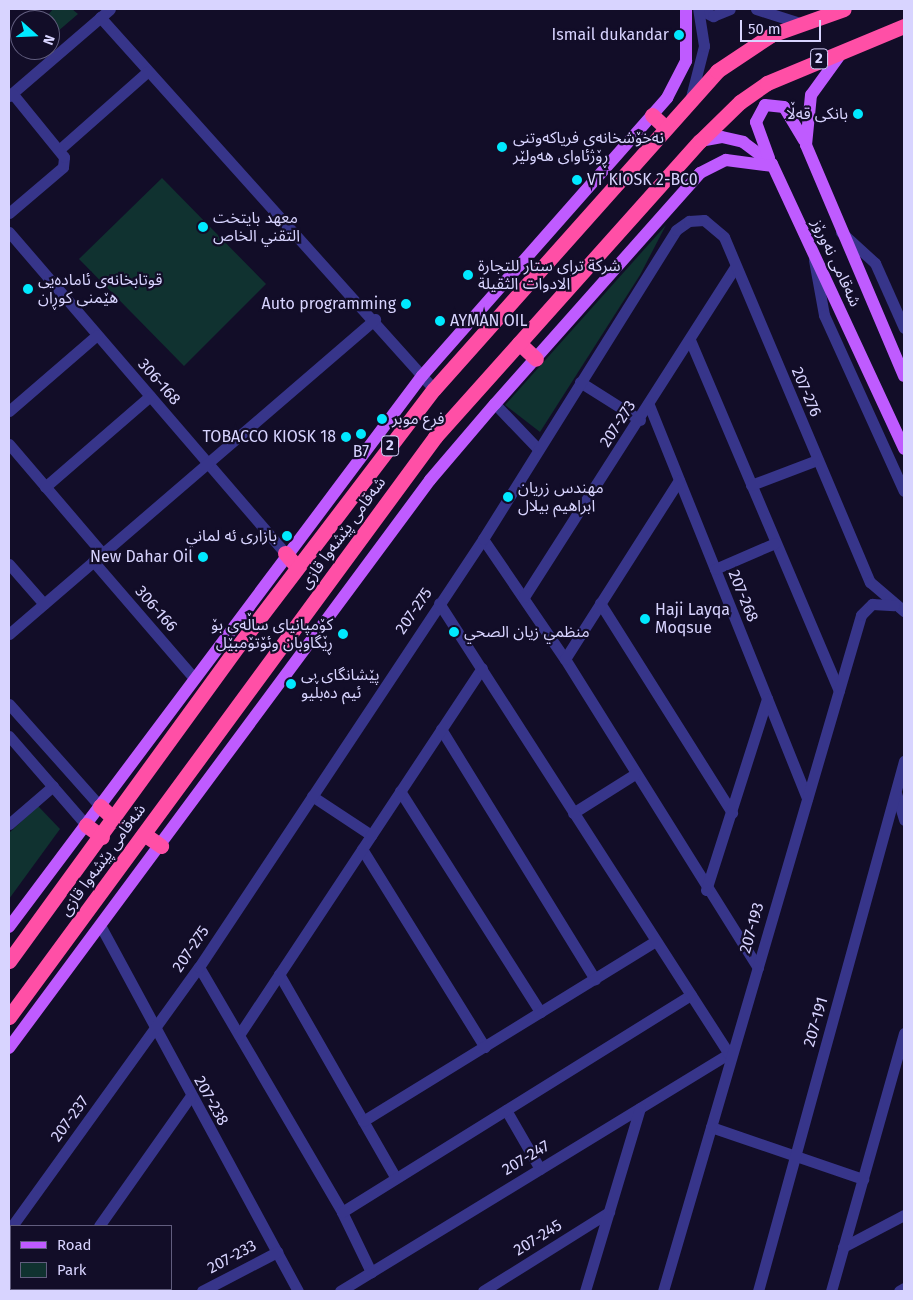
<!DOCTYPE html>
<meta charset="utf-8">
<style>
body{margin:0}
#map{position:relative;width:913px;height:1300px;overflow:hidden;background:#120d28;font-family:"Fira Sans","Noto Sans Arabic",sans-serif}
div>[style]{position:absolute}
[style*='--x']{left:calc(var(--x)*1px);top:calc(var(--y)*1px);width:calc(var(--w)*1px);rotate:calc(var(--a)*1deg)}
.green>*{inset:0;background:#103230}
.minor>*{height:11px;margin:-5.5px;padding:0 5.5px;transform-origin:5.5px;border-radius:5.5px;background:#37358a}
.major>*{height:12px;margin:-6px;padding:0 6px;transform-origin:6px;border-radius:6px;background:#bf5bff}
.highway>*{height:15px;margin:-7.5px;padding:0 7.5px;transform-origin:7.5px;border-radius:7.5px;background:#ff4fa6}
.dots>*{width:14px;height:14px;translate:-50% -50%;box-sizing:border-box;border:2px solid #120d28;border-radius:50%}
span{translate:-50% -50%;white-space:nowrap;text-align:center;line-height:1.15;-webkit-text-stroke:4.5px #120d28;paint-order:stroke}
.shield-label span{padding:1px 4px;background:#120d28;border:1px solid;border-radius:4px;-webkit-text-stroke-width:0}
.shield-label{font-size:15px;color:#d8d4ff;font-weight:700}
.poi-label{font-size:16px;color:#d8d4ff}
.right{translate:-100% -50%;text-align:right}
.left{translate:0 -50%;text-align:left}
.street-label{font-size:16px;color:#d8d4ff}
.frame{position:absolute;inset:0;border:10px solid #d8d4ff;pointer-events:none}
.legend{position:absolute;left:10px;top:1225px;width:162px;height:65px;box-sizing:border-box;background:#120d28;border:1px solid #615d7e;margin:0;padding:6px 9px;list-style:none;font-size:15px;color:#d8d4ff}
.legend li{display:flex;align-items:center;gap:10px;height:25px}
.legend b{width:25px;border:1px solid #615d7e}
.north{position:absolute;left:10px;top:10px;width:50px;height:50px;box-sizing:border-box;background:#120d28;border:1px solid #615d7e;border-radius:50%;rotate:110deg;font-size:14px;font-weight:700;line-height:20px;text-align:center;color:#d8d4ff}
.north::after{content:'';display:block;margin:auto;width:18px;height:22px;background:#00e9ff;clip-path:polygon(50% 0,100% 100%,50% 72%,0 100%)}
.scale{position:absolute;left:740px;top:20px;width:81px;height:22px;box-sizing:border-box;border:2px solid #d8d4ff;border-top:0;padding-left:6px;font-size:15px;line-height:18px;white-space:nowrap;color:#d8d4ff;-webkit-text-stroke:4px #120d28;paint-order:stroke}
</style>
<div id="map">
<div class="green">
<i style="clip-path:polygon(53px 9px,72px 9px,78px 14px,50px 38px,50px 20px,44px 20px)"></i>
<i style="clip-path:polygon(162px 178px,266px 284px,184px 366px,79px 259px)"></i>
<i style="clip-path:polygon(666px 225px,640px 275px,540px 432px,505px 405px)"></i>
<i style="clip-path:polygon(38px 806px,60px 829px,9px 899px,9px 833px)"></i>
</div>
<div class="minor">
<i style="--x:699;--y:9;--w:16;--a:27"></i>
<i style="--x:713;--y:16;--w:18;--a:-22"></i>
<i style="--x:756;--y:9;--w:46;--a:17.7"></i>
<i style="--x:100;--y:17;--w:500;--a:48.1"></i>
<i style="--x:9;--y:96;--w:133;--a:-40.7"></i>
<i style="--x:691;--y:97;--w:53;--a:-75.7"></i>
<i style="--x:704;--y:46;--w:37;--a:-99"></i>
<i style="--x:61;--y:148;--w:115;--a:-41.5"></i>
<i style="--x:9;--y:213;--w:71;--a:-40.4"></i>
<i style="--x:63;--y:167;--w:10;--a:-84"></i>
<i style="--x:64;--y:157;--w:82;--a:-129.1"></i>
<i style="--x:9;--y:232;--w:423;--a:49.3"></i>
<i style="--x:841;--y:232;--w:46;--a:42.4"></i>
<i style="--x:875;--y:263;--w:71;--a:66"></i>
<i style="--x:814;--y:260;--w:56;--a:79.7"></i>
<i style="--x:824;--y:315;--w:193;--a:65.6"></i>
<i style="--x:690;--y:340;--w:381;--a:67"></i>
<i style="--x:580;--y:382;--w:71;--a:32.3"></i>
<i style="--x:495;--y:404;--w:62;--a:46.3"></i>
<i style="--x:649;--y:405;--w:424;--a:68.1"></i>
<i style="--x:9;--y:411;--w:116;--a:-40.8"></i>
<i style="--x:9;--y:444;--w:143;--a:49.5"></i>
<i style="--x:751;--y:485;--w:71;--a:-20.7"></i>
<i style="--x:45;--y:487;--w:139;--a:-40.9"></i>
<i style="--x:483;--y:539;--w:145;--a:55.7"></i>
<i style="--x:565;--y:659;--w:364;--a:58"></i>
<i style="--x:93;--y:561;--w:155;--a:49.2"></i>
<i style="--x:9;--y:564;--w:53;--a:48.8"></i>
<i style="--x:715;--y:569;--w:65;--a:-23.4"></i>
<i style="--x:524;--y:597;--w:392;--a:-57.4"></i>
<i style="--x:600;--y:603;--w:248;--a:57.8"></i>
<i style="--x:9;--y:634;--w:483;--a:-40.7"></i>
<i style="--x:565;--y:659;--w:212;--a:-57.5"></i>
<i style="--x:9;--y:704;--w:137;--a:48.3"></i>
<i style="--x:441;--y:729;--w:294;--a:58.4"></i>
<i style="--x:9;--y:736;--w:118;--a:49.1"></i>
<i style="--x:400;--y:791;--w:262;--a:57.6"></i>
<i style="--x:896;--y:793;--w:28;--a:73"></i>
<i style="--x:312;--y:796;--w:71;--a:33.5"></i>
<i style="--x:573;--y:813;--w:73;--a:-32.2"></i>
<i style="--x:9;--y:824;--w:58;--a:-40.8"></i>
<i style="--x:362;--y:849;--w:233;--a:58.2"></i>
<i style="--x:706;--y:890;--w:201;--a:-72.3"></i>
<i style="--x:100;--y:925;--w:416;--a:61.6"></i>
<i style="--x:199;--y:967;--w:284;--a:59.7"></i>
<i style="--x:342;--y:1212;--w:67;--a:64.2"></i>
<i style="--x:279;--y:974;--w:235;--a:60.2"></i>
<i style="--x:239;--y:1035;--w:440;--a:-56.5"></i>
<i style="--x:506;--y:1110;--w:68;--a:60"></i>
<i style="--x:363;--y:1121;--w:342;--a:-31.6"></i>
<i style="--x:711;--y:1127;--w:161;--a:18.9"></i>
<i style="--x:342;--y:1212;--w:411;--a:-31.9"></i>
<i style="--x:12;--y:1226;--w:319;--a:-54.2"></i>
<i style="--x:199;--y:967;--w:514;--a:-56.43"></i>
<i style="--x:483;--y:539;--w:364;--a:-58"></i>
<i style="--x:676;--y:230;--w:16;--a:-35"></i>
<i style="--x:689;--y:221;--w:15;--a:-4"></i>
<i style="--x:704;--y:220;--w:26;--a:40"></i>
<i style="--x:724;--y:237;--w:375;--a:67.1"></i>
<i style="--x:870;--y:582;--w:45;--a:40.5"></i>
<i style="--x:99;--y:1226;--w:158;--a:-54.8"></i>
<i style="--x:843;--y:1247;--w:69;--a:-27.7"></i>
<i style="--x:9;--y:1257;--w:4;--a:63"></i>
<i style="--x:26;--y:1289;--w:3;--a:45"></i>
<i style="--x:100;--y:1289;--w:2;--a:63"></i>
<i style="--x:53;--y:1291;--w:3;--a:-45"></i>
<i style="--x:202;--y:1291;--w:85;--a:-27.5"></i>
<i style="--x:340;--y:1291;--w:456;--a:-31.4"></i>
<i style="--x:729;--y:1054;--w:536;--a:-122.74"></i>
<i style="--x:483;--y:1291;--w:149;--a:-32.1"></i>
<i style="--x:585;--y:1291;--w:191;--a:-73.3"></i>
<i style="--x:663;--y:1291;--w:704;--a:-73.67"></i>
<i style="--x:861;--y:615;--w:16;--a:-45"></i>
<i style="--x:872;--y:604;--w:22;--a:3"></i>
<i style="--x:758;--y:1291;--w:550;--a:-74.6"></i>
<i style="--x:831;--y:1291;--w:268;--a:-74.2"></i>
<i style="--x:899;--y:1291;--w:6;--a:-31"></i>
</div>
<div class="major">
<i style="--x:840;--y:55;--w:49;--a:125.9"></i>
<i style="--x:811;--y:95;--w:50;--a:95.7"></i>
<i style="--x:806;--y:145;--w:251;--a:67"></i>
<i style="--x:700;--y:141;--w:22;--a:-10"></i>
<i style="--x:722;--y:137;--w:22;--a:13"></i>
<i style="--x:743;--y:142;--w:36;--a:37"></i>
<i style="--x:772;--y:164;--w:314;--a:65.1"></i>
<i style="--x:769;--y:158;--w:38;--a:-110"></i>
<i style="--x:756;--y:122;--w:19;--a:-62"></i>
<i style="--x:765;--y:105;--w:19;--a:6"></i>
<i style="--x:784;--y:107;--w:39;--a:59"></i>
<i style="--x:9;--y:927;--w:689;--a:-53.15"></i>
<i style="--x:422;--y:376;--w:371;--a:-48.6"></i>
<i style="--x:667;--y:98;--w:42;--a:-62.8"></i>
<i style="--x:686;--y:61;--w:52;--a:-90"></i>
<i style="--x:9;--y:1048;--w:707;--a:-53.45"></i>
<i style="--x:430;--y:480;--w:100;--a:-49.5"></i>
<i style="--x:495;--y:404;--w:309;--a:-48.4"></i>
<i style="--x:700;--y:173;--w:29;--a:-27"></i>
<i style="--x:726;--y:160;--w:46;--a:7.4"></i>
</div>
<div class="highway">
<i style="--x:652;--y:115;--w:19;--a:43"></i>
<i style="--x:519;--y:343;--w:23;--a:43"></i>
<i style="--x:285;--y:553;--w:18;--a:49"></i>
<i style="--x:100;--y:806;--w:21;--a:43"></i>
<i style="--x:86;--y:825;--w:20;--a:37"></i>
<i style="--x:144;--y:834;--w:21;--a:35"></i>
<i style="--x:9;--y:961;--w:389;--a:-54"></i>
<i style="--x:238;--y:646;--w:323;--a:-52.7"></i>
<i style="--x:434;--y:389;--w:426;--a:-48.3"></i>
<i style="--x:717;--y:71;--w:65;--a:-33.7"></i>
<i style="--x:771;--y:35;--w:77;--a:-19.6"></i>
<i style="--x:9;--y:1017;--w:720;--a:-53.7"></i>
<i style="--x:435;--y:437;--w:397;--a:-48.2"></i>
<i style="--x:700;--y:141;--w:56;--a:-44.3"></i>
<i style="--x:740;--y:102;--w:33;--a:-35"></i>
<i style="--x:767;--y:83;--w:148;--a:-22.6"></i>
</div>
<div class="dots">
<i style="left:679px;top:35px;background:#00e9ff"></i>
<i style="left:858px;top:114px;background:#00e9ff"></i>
<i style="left:502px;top:147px;background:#00e9ff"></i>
<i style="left:577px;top:180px;background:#00e9ff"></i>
<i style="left:203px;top:227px;background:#00e9ff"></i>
<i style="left:468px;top:275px;background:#00e9ff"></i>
<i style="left:28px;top:289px;background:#00e9ff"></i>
<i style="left:406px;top:304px;background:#00e9ff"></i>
<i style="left:440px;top:321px;background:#00e9ff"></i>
<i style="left:382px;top:419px;background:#00e9ff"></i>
<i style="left:361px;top:434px;background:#00e9ff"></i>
<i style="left:346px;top:437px;background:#00e9ff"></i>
<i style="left:508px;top:497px;background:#00e9ff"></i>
<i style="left:287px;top:536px;background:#00e9ff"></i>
<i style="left:203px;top:557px;background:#00e9ff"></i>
<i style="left:645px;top:619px;background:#00e9ff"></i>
<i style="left:454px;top:632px;background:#00e9ff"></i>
<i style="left:343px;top:634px;background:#00e9ff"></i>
<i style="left:291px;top:684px;background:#00e9ff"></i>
</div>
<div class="shield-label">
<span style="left:819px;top:59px">2</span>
<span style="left:390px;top:446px">2</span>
</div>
<div class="poi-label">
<span class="right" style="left:669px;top:35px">Ismail dukandar</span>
<span class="right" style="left:848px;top:114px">بانکی قەڵا</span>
<span class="left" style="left:513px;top:147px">نەخۆشخانەی فریاکەوتنی<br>ڕۆژئاوای هەولێر</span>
<span class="left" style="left:587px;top:180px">VT KIOSK 2-BC0</span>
<span class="left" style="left:213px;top:227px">معهد بايتخت<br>التقني الخاص</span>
<span class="left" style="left:478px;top:275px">شركة ترای ستار للتجارة<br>الادوات الثقيلة</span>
<span class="left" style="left:38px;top:289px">قوتابخانەی ئامادەیی<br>هێمنی کوڕان</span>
<span class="right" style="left:396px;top:304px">Auto programming</span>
<span class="left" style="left:450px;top:321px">AYMAN OIL</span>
<span class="left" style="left:392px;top:419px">فرع موبر</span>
<span class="right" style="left:336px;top:437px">TOBACCO KIOSK 18</span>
<span style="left:361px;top:452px">B7</span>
<span class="left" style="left:518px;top:497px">مهندس زريان<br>ابراهيم بيلال</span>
<span class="right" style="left:277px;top:536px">بازارى ئه لماني</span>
<span class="right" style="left:193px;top:557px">New Dahar Oil</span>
<span class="left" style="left:655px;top:619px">Haji Layqa<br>Moqsue</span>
<span class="right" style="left:333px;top:634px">کۆمپانیای ساڵەی بۆ<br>ڕێگاوبان وئۆتۆمبێل</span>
<span class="left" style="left:464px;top:632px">منظمي زيان الصحي</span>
<span class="left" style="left:301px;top:684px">پێشانگای بی<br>ئیم دەبڵیو</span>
</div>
<div class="street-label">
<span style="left:836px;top:263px;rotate:65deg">شەقامی نەورۆز</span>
<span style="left:159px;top:382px;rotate:49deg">306-168</span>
<span style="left:806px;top:392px;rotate:67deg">207-276</span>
<span style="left:618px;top:424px;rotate:-57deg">207-273</span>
<span style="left:343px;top:533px;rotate:-54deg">شەقامی پێشەوا قازی</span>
<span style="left:743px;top:596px;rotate:68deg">207-268</span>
<span style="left:156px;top:609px;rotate:49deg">306-166</span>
<span style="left:414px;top:611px;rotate:-56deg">207-275</span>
<span style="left:103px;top:860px;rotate:-54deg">شەقامی پێشەوا قازی</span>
<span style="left:752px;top:928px;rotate:-74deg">207-193</span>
<span style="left:191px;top:949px;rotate:-56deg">207-275</span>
<span style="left:816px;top:1022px;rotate:-74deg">207-191</span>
<span style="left:211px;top:1101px;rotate:61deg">207-238</span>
<span style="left:70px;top:1119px;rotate:-54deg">207-237</span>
<span style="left:526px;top:1158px;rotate:-31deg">207-247</span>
<span style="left:538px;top:1238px;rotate:-32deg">207-245</span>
<span style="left:232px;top:1257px;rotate:-28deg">207-233</span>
</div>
<div class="frame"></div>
<ul class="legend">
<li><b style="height:6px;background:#bf5bff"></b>Road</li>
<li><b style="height:14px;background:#103230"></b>Park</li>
</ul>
<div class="north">N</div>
<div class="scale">50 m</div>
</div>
